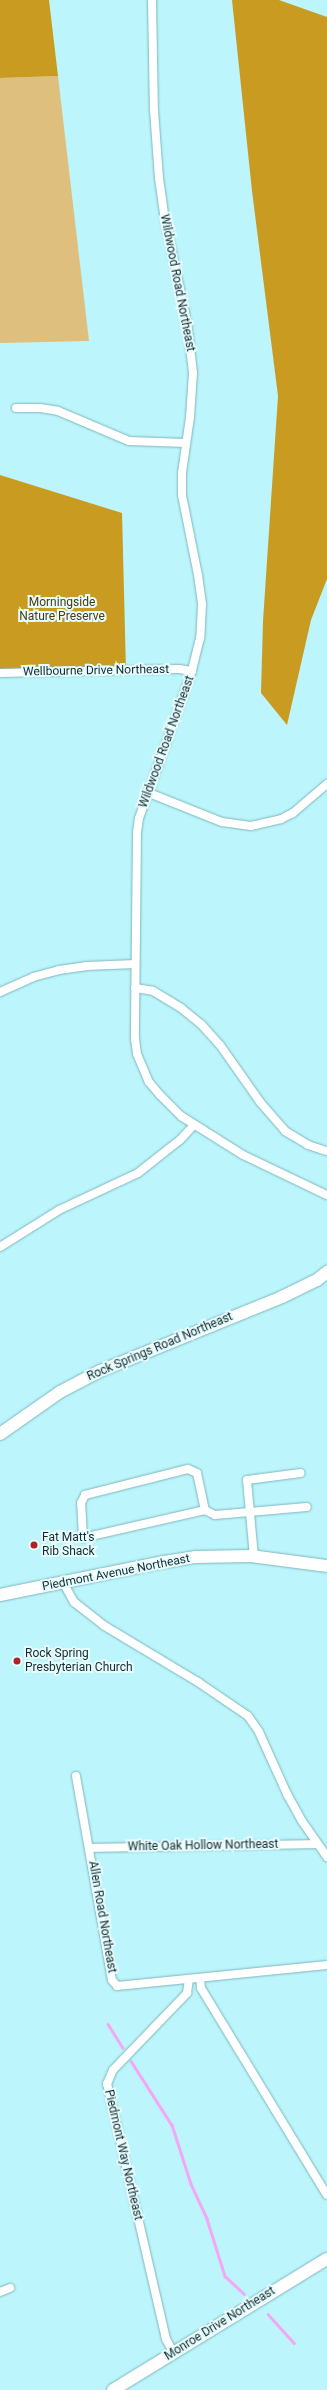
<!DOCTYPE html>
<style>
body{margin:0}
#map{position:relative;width:327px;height:2390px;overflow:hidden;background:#bcf6fc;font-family:Roboto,sans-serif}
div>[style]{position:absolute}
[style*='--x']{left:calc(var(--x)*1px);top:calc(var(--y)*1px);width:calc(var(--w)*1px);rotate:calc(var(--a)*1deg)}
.green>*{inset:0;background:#dfbf7e}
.forest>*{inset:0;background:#ca9b21}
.stream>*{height:2.5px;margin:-1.25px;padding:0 1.25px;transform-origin:1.25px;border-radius:1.25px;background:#f4a7f8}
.roads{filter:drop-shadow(0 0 1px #7eb6bc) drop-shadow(0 0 1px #7eb6bc)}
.street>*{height:8px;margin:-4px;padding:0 4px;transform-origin:4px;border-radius:4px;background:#fff}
.secondary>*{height:12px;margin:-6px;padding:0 6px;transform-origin:6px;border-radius:6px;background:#fff}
.dots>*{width:11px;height:11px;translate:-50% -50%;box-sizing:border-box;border:2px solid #e6fcfe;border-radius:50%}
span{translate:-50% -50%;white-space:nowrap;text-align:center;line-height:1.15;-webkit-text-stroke:4px #e6fcfe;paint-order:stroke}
.street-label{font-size:12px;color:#152b2e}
.park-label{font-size:12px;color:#4d3a0a}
.poi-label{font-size:12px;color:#152b2e}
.left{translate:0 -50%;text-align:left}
</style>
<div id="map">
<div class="green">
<i style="clip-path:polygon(58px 76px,89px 341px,0 343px,0 78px)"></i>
</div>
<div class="forest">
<i style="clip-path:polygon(0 0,49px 0,58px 76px,0 78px)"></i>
<i style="clip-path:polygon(232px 0,279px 0,327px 17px,327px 579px,311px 620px,287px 725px,261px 693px,263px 621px,278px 396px,252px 191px)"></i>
<i style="clip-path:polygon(0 475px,122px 513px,126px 671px,0 674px)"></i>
</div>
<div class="stream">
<i style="--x:108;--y:2024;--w:28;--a:58"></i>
<i style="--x:131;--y:2061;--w:76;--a:57.4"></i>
<i style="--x:172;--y:2125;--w:62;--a:72.1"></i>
<i style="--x:191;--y:2184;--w:38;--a:65"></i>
<i style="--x:207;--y:2219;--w:60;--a:72.5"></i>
<i style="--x:225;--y:2276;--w:26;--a:43"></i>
<i style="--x:268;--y:2314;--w:39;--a:48"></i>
</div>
<div class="roads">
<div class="street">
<i style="--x:152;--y:0;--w:110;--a:89"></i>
<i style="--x:154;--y:110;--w:68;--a:85.8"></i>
<i style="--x:159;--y:178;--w:37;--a:82"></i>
<i style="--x:164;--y:215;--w:108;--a:77.8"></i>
<i style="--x:187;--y:321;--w:52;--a:83.4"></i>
<i style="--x:193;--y:373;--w:44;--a:93.9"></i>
<i style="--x:190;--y:417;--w:57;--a:98.1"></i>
<i style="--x:182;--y:473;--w:22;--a:90"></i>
<i style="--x:182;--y:495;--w:82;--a:78.7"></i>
<i style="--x:198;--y:575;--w:30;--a:82"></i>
<i style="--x:202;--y:605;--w:33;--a:93"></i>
<i style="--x:200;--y:638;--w:34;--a:104"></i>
<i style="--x:192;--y:671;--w:156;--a:109.8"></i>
<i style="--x:139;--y:818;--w:15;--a:98"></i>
<i style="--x:137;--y:833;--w:206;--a:90.6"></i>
<i style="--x:135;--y:1039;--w:15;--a:82"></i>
<i style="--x:137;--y:1054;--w:30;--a:67"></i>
<i style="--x:149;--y:1082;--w:17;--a:50"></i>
<i style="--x:160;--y:1095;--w:30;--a:45"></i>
<i style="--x:181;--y:1116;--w:73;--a:32.2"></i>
<i style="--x:243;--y:1155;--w:93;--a:25.5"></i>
<i style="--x:16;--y:408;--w:24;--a:0"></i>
<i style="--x:40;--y:408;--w:18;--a:9"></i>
<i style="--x:58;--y:411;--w:77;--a:22.9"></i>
<i style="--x:129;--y:441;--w:57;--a:2"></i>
<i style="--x:0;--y:673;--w:179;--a:-1.3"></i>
<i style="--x:179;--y:669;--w:13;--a:9"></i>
<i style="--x:149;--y:793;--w:79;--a:21.7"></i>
<i style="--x:222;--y:822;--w:29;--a:8"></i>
<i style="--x:251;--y:826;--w:31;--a:-13"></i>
<i style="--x:281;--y:819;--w:13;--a:-27"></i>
<i style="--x:293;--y:813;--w:45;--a:-40.5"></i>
<i style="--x:135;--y:988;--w:18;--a:9"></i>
<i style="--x:153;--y:991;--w:33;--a:31"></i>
<i style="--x:181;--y:1008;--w:26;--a:39"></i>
<i style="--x:201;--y:1024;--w:28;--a:48"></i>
<i style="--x:220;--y:1045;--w:70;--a:54.9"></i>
<i style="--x:260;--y:1102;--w:38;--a:49"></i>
<i style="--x:285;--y:1131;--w:27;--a:31"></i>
<i style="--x:308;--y:1145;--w:20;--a:18"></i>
<i style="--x:0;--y:992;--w:36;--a:-24"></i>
<i style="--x:33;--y:977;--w:27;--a:-15"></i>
<i style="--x:59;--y:970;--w:27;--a:-8"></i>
<i style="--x:86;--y:966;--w:49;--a:-2.3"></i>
<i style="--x:0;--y:1247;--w:70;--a:-32.1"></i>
<i style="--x:59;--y:1210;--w:87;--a:-25.1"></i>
<i style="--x:138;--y:1173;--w:53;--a:-38.2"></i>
<i style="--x:180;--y:1140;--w:21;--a:-47"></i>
<i style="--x:188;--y:1469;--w:10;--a:24"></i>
<i style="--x:197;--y:1473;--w:38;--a:78"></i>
<i style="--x:205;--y:1510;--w:125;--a:167.1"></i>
<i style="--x:83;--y:1538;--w:35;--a:-93"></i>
<i style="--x:81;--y:1503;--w:9;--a:-63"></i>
<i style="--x:85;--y:1495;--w:106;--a:-14.2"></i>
<i style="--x:205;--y:1510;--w:11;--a:27"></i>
<i style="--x:215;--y:1515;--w:92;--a:-5"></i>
<i style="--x:254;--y:1557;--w:77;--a:-95.2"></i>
<i style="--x:247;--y:1480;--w:54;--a:-7.4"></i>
<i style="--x:64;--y:1584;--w:21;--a:61"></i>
<i style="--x:74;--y:1602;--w:37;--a:38"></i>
<i style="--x:103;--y:1625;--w:111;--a:31"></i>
<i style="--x:198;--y:1682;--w:60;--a:34.2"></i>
<i style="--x:248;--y:1716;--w:19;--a:55"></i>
<i style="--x:259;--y:1732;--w:68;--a:65.7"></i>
<i style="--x:287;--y:1794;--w:31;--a:61"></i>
<i style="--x:302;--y:1821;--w:44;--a:55.2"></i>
<i style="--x:76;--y:1776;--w:207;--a:80"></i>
<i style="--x:112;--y:1980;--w:8;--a:50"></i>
<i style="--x:117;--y:1986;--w:211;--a:-5.7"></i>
<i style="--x:90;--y:1848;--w:227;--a:-1"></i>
<i style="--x:200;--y:1978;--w:10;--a:84"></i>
<i style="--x:201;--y:1988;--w:242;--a:58.7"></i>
<i style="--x:0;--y:2292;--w:11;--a:-22"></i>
<i style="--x:173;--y:2352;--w:15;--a:-118"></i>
<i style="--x:166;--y:2339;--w:262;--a:-103"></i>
<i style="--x:107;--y:2084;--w:15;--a:-67"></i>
<i style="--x:113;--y:2070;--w:107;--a:-46.1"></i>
<i style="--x:187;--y:1993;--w:14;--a:-82"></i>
</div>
<div class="secondary">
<i style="--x:0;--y:1434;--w:73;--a:-35"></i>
<i style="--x:60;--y:1392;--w:45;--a:-27.7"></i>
<i style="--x:100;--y:1371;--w:196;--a:-22.1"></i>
<i style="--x:282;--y:1297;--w:39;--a:-26"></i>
<i style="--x:317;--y:1280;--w:13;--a:-39"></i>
<i style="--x:0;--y:1595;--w:167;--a:-11.4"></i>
<i style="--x:164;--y:1562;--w:31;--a:-9"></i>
<i style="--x:195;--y:1557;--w:56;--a:-1"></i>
<i style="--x:251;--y:1556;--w:77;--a:7.5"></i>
<i style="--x:113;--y:2390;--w:251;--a:-31.5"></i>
</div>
</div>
<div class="dots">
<i style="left:34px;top:1545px;background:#b22127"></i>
<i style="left:17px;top:1661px;background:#b22127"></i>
</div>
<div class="street-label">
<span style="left:177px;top:283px;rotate:79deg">Wildwood Road Northeast</span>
<span style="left:96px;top:671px;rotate:-1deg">Wellbourne Drive Northeast</span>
<span style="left:167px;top:742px;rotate:-70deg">Wildwood Road Northeast</span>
<span style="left:160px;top:1347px;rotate:-23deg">Rock Springs Road Northeast</span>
<span style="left:116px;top:1573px;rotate:-11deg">Piedmont Avenue Northeast</span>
<span style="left:203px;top:1846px;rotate:-1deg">White Oak Hollow Northeast</span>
<span style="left:102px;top:1917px;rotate:80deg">Allen Road Northeast</span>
<span style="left:123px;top:2155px;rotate:77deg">Piedmont Way Northeast</span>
<span style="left:220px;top:2324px;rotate:-32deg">Monroe Drive Northeast</span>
</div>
<div class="park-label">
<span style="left:62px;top:610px">Morningside<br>Nature Preserve</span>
</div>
<div class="poi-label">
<span class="left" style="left:42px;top:1545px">Fat Matt's<br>Rib Shack</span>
<span class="left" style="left:25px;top:1661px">Rock Spring<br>Presbyterian Church</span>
</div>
</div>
